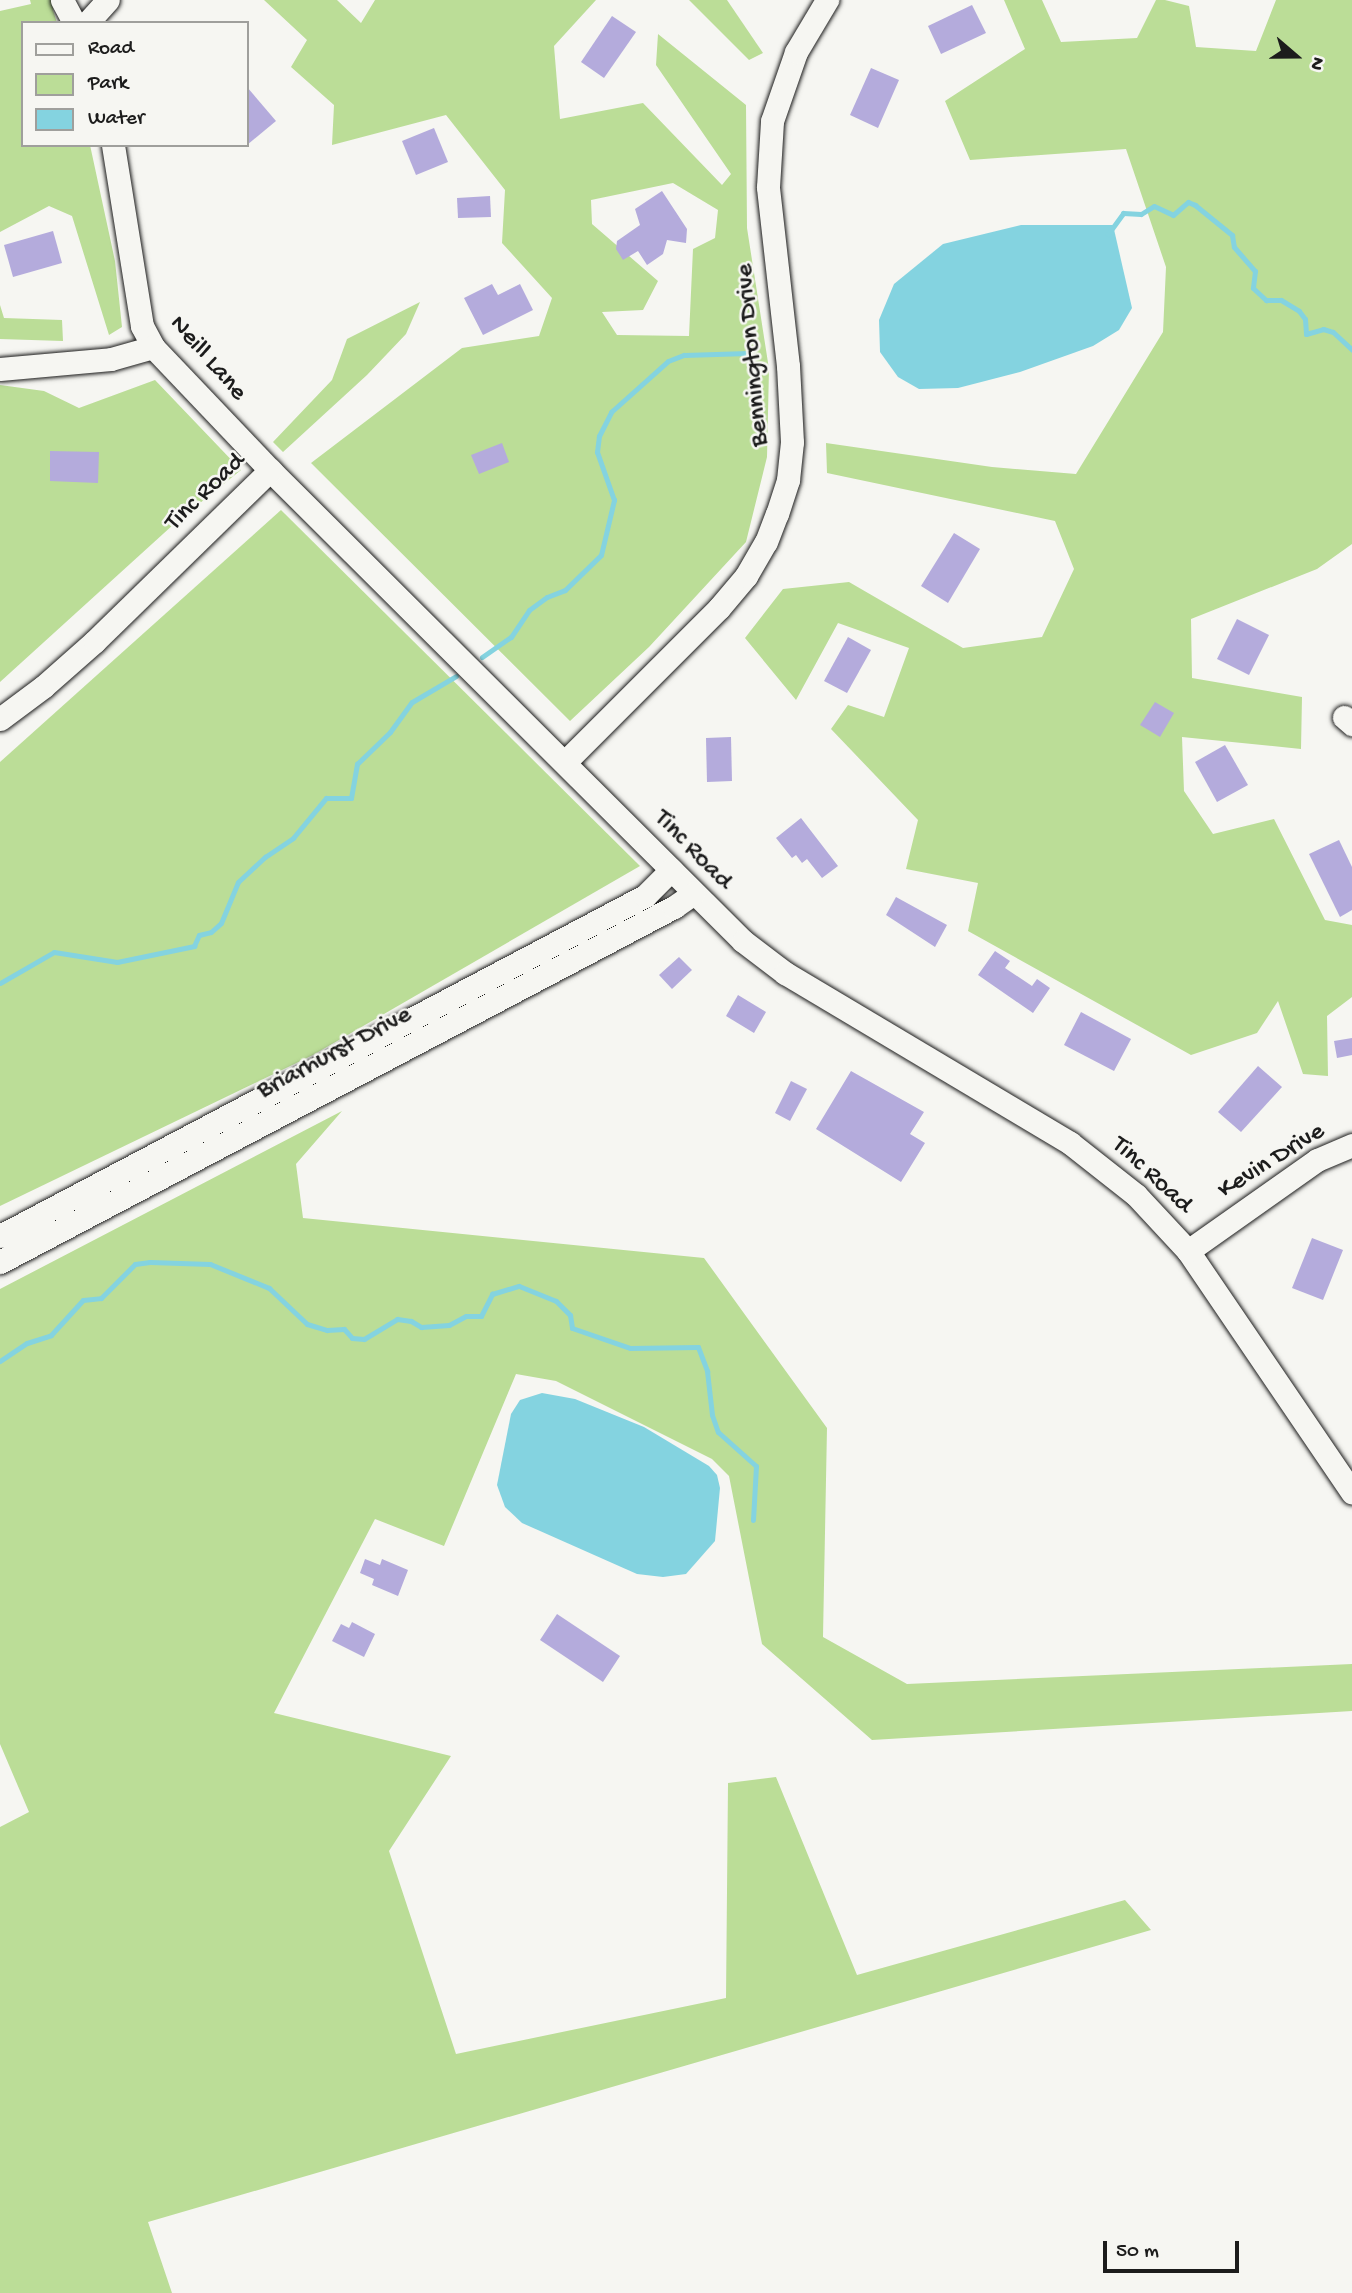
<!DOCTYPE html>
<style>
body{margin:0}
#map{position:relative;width:1352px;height:2293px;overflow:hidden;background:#f6f6f2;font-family:"Gochi Hand",sans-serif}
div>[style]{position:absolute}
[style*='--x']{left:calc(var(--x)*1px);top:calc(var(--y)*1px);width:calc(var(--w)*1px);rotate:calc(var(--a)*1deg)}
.green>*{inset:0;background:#bbdd97}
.water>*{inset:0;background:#84d3e0}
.stream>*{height:5px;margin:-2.5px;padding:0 2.5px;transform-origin:2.5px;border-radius:2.5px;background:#84d3e0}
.building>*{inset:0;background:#b4abdc}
.roads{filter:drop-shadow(0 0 2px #1c1c1c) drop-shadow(0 0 2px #1c1c1c)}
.minor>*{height:23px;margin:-11.5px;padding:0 11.5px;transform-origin:11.5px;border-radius:11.5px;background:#f6f6f2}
span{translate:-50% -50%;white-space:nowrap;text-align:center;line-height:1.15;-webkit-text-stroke:5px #f6f6f2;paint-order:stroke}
.street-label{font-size:26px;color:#1c1c1c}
.legend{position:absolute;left:21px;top:21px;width:228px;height:126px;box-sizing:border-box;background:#f6f6f2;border:2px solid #9f9f9c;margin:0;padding:9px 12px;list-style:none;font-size:21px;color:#1c1c1c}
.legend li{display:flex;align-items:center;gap:14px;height:35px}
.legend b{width:35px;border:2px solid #9f9f9c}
.north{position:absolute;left:1261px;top:21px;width:70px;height:70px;-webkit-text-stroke:5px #f6f6f2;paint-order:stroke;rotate:110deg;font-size:19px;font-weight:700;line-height:28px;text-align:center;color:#1c1c1c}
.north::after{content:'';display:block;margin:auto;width:24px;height:32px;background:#1c1c1c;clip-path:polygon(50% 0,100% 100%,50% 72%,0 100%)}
.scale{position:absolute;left:1103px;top:2241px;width:136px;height:32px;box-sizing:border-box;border:4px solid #1c1c1c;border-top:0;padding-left:9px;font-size:21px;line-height:24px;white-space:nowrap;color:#1c1c1c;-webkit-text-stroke:5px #f6f6f2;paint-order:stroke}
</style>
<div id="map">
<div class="green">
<i style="clip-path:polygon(30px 0,55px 0,53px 10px,57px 23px,23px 23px,23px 145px,90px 145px,115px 261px,122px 327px,109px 335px,72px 216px,49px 206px,0 232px,0 11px,31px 4px)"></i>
<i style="clip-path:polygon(evenodd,264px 0,337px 0,361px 23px,375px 0,596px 0,554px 46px,560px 119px,643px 103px,722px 185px,731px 174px,656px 65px,658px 34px,746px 105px,747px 228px,769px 369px,767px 457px,746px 542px,649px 647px,570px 721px,311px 463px,462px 348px,539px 336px,552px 298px,502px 243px,505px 190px,446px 115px,332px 145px,334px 105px,291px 67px,307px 40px,264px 0,673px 183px,718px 210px,715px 238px,693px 249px,689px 336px,617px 335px,602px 312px,643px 310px,658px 281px,592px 224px,591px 200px,673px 183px)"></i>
<i style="clip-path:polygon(689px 0,727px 0,763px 53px,749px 60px)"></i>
<i style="clip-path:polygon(1004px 0,1042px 0,1061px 42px,1137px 38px,1156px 0,1165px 0,1189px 6px,1196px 47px,1256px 51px,1276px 0,1352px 0,1352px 544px,1317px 569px,1191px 619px,1192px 678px,1302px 697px,1301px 749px,1182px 737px,1184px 791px,1213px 834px,1274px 819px,1325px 920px,1352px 925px,1352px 997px,1327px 1016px,1328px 1076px,1303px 1074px,1278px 1001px,1257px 1033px,1191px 1055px,968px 931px,978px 883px,906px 869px,918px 820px,831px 729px,848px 705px,884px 717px,909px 648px,838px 623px,796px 700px,745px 638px,783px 589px,849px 582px,963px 648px,1042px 637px,1074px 569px,1055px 521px,827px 473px,826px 443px,992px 467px,1076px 474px,1163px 332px,1166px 267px,1126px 149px,970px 160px,945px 101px,1025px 49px)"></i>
<i style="clip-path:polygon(420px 302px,406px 334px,367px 375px,283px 452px,273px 442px,332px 380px,347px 339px)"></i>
<i style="clip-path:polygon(0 305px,4px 318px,62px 320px,63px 341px,0 339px)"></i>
<i style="clip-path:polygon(155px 380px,241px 470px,174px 524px,0 682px,0 385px,44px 391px,79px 408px)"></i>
<i style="clip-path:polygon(281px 510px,640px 866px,313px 1055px,0 1206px,0 762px)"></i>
<i style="clip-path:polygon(342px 1111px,296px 1164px,303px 1218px,704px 1258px,827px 1428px,823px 1637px,907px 1684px,1352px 1664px,1352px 1711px,872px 1740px,762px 1644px,729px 1476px,712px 1459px,556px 1381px,516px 1374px,444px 1546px,375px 1519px,274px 1713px,451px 1756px,389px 1851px,456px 2054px,726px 1998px,728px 1783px,776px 1777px,857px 1975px,1125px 1900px,1151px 1930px,148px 2222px,172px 2293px,0 2293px,0 1827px,29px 1812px,0 1744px,0 1289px)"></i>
</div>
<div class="water">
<i style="clip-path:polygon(1021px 225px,1113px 225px,1132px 308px,1119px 330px,1093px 346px,1020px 372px,958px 388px,919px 389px,898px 377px,880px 352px,879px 320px,894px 284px,943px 244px)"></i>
<i style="clip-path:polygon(542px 1393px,575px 1399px,644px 1427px,709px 1466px,717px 1475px,720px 1488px,715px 1541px,686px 1574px,663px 1577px,637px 1574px,522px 1523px,505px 1507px,497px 1485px,511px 1414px,520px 1400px)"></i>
</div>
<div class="stream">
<i style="--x:1108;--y:234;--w:26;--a:-54"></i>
<i style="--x:1123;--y:213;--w:18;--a:3"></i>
<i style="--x:1141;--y:214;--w:15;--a:-32"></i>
<i style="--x:1154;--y:206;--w:21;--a:25"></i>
<i style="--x:1173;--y:215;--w:20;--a:-41"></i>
<i style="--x:1188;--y:202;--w:8;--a:23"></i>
<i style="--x:1195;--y:205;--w:48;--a:39"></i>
<i style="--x:1232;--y:235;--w:12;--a:81"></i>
<i style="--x:1234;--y:247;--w:32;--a:49"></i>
<i style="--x:1255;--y:271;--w:17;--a:97"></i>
<i style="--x:1253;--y:288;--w:18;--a:43"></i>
<i style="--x:1266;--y:300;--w:15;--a:0"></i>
<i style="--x:1281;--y:300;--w:21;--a:31"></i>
<i style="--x:1299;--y:311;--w:10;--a:53"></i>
<i style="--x:1305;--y:319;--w:15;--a:86"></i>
<i style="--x:1306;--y:334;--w:18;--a:-16"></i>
<i style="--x:1323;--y:329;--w:10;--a:17"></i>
<i style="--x:1333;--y:332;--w:26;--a:43"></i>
<i style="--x:482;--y:657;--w:35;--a:-35"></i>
<i style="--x:511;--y:637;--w:32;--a:-56"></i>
<i style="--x:529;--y:610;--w:22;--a:-36"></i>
<i style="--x:547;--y:597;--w:19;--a:-21"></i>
<i style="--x:565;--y:590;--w:50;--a:-44.2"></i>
<i style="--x:601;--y:555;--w:57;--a:-76.7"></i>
<i style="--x:614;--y:500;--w:51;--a:-109.5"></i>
<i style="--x:597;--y:452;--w:16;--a:-83"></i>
<i style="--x:599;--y:436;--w:27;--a:-63"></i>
<i style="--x:611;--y:412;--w:76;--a:-41.8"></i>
<i style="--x:668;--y:361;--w:17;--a:-21"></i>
<i style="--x:684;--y:355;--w:64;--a:-1.8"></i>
<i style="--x:0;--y:983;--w:62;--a:-29.9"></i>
<i style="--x:54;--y:952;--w:64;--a:9"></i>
<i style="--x:117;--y:962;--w:79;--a:-11.7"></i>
<i style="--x:194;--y:946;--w:12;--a:-66"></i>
<i style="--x:199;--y:935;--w:12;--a:-14"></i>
<i style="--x:211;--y:932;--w:13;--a:-42"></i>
<i style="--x:221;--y:923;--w:44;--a:-67.5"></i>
<i style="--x:238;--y:882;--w:37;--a:-43"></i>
<i style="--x:265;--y:857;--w:34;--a:-34"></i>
<i style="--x:293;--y:838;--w:52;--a:-50.5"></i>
<i style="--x:326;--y:798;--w:25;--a:0"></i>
<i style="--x:351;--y:798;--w:35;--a:-80"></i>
<i style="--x:357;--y:764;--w:46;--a:-44.1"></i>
<i style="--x:390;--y:732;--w:37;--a:-54"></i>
<i style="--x:412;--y:702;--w:51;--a:-30.6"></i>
<i style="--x:0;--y:1361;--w:32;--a:-34"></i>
<i style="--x:27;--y:1343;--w:25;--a:-18"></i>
<i style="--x:51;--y:1335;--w:47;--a:-47.6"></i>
<i style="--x:83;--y:1300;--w:18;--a:-6"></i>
<i style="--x:101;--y:1298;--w:48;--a:-45"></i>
<i style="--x:135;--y:1264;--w:15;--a:-8"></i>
<i style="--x:150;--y:1262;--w:60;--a:1.9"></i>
<i style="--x:210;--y:1264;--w:64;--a:22.1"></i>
<i style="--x:269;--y:1288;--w:52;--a:43.5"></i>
<i style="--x:307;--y:1324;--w:21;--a:17"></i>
<i style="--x:327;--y:1330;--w:17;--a:-3"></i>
<i style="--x:344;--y:1329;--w:12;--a:48"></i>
<i style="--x:352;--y:1338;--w:12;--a:5"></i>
<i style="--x:364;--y:1339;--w:39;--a:-31"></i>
<i style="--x:397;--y:1319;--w:14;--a:8"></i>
<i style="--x:411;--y:1321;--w:12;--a:31"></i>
<i style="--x:421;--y:1327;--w:28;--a:-4"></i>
<i style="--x:449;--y:1325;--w:19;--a:-28"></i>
<i style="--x:466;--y:1316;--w:15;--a:0"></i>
<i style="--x:481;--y:1316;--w:25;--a:-63"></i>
<i style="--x:492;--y:1294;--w:28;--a:-17"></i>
<i style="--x:519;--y:1286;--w:40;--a:22"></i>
<i style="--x:556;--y:1301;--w:20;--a:45"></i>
<i style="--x:570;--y:1315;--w:13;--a:81"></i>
<i style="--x:572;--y:1328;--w:61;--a:19"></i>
<i style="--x:630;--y:1348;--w:68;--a:-0.8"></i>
<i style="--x:698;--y:1347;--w:26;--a:69"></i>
<i style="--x:707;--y:1371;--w:44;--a:83.5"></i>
<i style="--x:712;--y:1415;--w:18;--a:71"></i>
<i style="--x:718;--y:1432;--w:51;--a:41.8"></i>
<i style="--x:756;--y:1466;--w:54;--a:93.2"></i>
</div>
<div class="building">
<i style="clip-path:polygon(972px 5px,986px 33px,941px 54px,928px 26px)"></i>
<i style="clip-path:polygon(612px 16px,636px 32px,604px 78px,581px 62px)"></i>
<i style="clip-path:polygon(871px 68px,899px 80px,878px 128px,850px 115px)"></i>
<i style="clip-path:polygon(247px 87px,276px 121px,247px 145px)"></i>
<i style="clip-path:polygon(434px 128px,448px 162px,416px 175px,402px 141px)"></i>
<i style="clip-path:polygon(662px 191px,687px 229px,686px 243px,667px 240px,663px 254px,647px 265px,638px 251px,623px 260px,616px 249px,617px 241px,640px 225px,635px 209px)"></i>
<i style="clip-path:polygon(490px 196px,491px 217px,458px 218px,457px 198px)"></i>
<i style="clip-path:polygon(53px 231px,62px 263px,13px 277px,4px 245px)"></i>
<i style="clip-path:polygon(492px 284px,498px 295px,520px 284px,533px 310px,483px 335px,464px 298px)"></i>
<i style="clip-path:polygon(502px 443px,509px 462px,479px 474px,471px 455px)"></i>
<i style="clip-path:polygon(50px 451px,99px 452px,98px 483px,50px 481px)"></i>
<i style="clip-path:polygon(954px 533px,980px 549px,948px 603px,921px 586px)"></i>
<i style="clip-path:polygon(1237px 619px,1269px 635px,1249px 675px,1217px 659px)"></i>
<i style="clip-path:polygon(848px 637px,871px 650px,847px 693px,824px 681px)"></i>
<i style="clip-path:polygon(1155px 702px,1174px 713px,1160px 737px,1140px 725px)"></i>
<i style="clip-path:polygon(731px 737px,732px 781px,707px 782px,706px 738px)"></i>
<i style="clip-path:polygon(1225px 745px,1248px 785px,1217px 802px,1195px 762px)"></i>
<i style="clip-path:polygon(801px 818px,838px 866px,822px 878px,807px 859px,802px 863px,796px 855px,792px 858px,776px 838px)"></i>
<i style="clip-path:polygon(1339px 840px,1352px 867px,1352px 910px,1340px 917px,1309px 854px)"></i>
<i style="clip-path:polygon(896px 897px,947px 925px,935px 947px,886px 915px)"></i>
<i style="clip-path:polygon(995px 951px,1010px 961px,1005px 968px,1032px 986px,1037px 979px,1050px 988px,1033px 1013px,978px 975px)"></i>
<i style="clip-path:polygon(679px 957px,692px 970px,672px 989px,659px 975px)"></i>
<i style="clip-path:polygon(738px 995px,766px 1012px,754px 1033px,726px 1016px)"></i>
<i style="clip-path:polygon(1081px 1012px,1131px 1039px,1114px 1071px,1064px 1045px)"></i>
<i style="clip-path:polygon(1352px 1038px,1352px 1055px,1337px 1058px,1334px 1041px)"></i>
<i style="clip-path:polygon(1258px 1066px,1282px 1087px,1241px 1132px,1218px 1112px)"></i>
<i style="clip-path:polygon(851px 1071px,924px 1112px,910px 1134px,925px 1143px,901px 1182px,816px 1129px)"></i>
<i style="clip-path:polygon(791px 1081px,807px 1089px,790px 1121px,775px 1113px)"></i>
<i style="clip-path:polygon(1312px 1238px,1343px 1250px,1323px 1300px,1292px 1288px)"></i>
<i style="clip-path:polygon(365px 1559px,380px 1565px,382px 1559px,408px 1570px,398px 1596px,372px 1585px,374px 1579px,360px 1573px)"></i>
<i style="clip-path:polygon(557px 1614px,620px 1656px,603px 1682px,540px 1640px)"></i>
<i style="clip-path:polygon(352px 1622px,375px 1634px,364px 1657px,332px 1641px,341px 1624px,349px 1628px)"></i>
</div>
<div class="roads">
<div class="minor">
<i style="--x:62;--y:0;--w:26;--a:62"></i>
<i style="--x:87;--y:23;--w:31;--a:-48"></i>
<i style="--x:113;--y:145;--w:183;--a:80.9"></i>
<i style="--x:142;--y:326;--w:24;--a:62"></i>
<i style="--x:153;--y:347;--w:174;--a:46.4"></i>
<i style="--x:273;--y:473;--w:663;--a:44.88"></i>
<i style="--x:743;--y:941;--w:53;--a:37.3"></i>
<i style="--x:785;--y:973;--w:332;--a:30.8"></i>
<i style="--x:1070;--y:1143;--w:84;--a:38.2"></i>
<i style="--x:1136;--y:1195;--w:76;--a:47.1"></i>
<i style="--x:1188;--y:1251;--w:292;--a:55.8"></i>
<i style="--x:0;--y:369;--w:111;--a:-5.1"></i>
<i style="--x:111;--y:359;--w:44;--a:-15.9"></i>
<i style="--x:1344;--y:717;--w:11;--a:41"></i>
<i style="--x:0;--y:719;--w:54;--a:-36.7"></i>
<i style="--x:43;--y:687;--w:69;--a:-41.5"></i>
<i style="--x:95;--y:641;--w:245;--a:-44.3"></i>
<i style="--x:565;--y:762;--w:218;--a:-45"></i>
<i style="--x:719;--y:608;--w:42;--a:-49.8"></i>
<i style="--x:746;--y:576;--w:39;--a:-60"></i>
<i style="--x:766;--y:542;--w:30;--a:-69"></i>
<i style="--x:777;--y:514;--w:36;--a:-72"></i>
<i style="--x:788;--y:480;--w:38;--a:-84"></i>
<i style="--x:792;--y:442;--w:76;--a:-93"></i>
<i style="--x:788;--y:366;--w:180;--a:-96.4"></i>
<i style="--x:768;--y:187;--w:66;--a:-86.5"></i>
<i style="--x:772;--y:121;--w:73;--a:-70.8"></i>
<i style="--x:796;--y:52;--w:61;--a:-59.2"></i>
<i style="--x:0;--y:1236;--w:729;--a:-27.8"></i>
<i style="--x:645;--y:896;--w:37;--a:-45"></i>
<i style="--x:1188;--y:1251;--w:158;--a:-35.2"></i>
<i style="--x:1317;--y:1160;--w:38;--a:-23"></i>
<i style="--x:0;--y:1262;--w:762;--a:-27.78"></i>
<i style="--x:674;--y:907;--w:24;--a:-35"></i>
</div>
</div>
<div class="street-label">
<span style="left:754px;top:355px;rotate:-95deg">Bennington Drive</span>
<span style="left:207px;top:359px;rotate:49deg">Neill Lane</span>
<span style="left:206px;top:493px;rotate:-44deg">Tinc Road</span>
<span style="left:692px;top:851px;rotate:46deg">Tinc Road</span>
<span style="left:335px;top:1054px;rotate:-28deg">Briarhurst Drive</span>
<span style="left:1272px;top:1162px;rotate:-32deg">Kevin Drive</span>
<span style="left:1151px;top:1176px;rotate:43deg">Tinc Road</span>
</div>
<ul class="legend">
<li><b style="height:9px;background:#f6f6f2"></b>Road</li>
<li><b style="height:19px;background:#bbdd97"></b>Park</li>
<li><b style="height:19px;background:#84d3e0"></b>Water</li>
</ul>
<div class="north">N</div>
<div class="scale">50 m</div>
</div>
